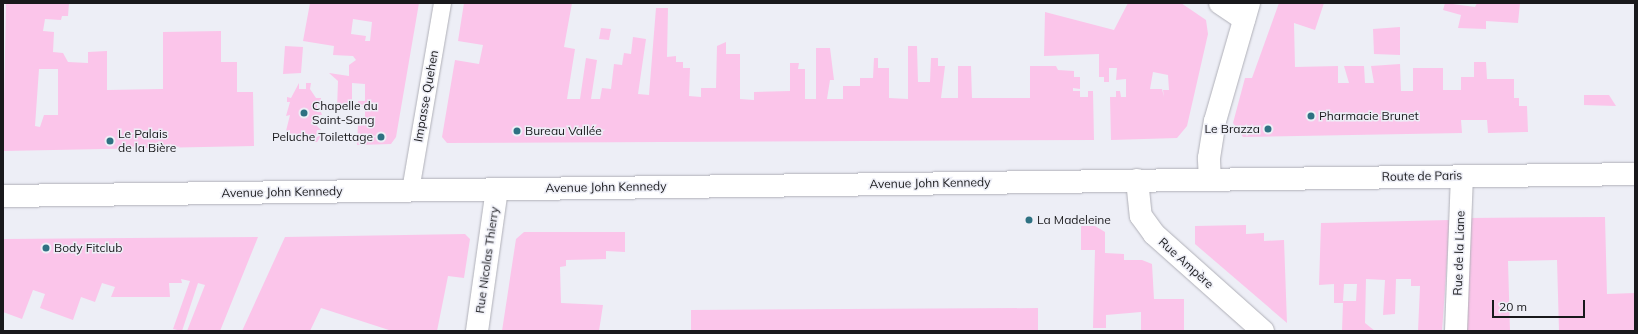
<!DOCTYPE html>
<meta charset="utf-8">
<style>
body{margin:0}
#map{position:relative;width:1638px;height:334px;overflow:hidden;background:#edeef6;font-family:Mulish,sans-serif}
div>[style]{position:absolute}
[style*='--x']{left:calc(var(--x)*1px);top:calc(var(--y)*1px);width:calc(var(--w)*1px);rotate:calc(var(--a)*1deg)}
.building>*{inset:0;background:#fbc5ea}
.roads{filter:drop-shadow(0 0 1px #b0b0b8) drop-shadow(0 0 1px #b0b0b8)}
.lane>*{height:17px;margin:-8.5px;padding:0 8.5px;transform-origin:8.5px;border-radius:8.5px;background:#fff}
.street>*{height:22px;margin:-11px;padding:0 11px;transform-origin:11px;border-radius:11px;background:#fff}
.secondary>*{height:22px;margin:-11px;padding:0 11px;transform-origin:11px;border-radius:11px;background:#fff}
.dots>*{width:11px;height:11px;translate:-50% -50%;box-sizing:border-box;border:2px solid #edeef6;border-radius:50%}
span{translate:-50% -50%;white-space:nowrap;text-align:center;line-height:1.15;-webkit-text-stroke:3px #edeef6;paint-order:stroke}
.street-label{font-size:12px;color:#19191c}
.poi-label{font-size:12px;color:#19191c}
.left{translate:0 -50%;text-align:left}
.right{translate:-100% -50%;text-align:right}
.frame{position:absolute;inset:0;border:4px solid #19191c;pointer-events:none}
.scale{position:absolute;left:1492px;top:300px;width:93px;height:18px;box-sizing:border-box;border:2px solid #19191c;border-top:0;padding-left:5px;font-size:12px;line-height:14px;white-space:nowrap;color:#19191c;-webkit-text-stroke:3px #edeef6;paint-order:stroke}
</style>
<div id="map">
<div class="building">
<i style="clip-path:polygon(evenodd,6px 3px,69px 3px,68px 16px,62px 16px,61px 20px,45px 19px,43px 31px,54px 32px,53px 52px,63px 53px,68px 62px,88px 63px,88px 52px,107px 51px,107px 90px,163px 89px,163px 32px,221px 31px,221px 62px,237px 62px,237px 92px,253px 92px,254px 146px,3px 151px,6px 3px,39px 69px,58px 69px,58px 115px,44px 115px,40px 127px,35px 126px,39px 69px)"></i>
<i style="clip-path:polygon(evenodd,310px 3px,419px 3px,396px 137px,391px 144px,357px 145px,358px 125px,365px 125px,365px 107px,358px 107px,358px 101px,365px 101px,365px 84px,352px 83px,352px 110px,337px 109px,338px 81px,329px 73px,349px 76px,349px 65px,356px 60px,353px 56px,333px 55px,334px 46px,303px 41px,310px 3px,353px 19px,372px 22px,370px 41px,365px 41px,366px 36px,351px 34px,353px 19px)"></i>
<i style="clip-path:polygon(464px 3px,572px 3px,564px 47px,575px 49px,567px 99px,580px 99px,586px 58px,597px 60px,591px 99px,600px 99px,602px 88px,611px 89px,614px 64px,622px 65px,624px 53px,631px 54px,633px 37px,646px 39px,638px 94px,649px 95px,656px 8px,668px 8px,667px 57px,676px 56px,676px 62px,683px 62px,683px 68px,690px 68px,689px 96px,701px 97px,701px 88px,716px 88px,717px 46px,726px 42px,726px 54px,740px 54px,740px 99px,754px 100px,754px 92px,790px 91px,790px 63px,799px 63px,798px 69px,805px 69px,805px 99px,816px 99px,816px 48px,830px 48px,834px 80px,830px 80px,827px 99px,843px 99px,843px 86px,860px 86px,860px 78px,873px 78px,874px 58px,878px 58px,878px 68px,889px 68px,889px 98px,908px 99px,908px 46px,917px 46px,918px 82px,930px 82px,931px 58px,938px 58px,938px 66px,945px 66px,941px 98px,958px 98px,958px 66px,971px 66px,972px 98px,1030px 98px,1030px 66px,1056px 66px,1058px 70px,1074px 71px,1074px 77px,1080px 77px,1080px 89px,1073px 88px,1073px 91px,1080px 91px,1080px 97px,1088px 97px,1088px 91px,1093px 91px,1094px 140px,447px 143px,442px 137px,455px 60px,479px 64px,483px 45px,458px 41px)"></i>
<i style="clip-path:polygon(evenodd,1128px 3px,1181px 3px,1206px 20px,1208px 34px,1187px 126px,1177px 138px,1111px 140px,1110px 97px,1116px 97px,1116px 91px,1120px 91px,1121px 97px,1126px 97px,1126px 79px,1116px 80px,1117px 68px,1109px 68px,1109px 82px,1104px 82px,1104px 77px,1099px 77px,1099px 54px,1044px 56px,1045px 12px,1114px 30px,1128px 3px,1153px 72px,1168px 75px,1169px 90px,1163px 90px,1164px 97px,1162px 89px,1150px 89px,1153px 72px)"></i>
<i style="clip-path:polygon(1279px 3px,1324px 3px,1315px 30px,1294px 23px,1295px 67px,1338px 66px,1338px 83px,1349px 83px,1344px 66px,1364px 66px,1365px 83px,1374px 83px,1371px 66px,1400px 64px,1401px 91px,1413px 91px,1413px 68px,1443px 68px,1443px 90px,1461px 90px,1461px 77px,1474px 77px,1474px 62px,1486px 62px,1487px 79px,1514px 79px,1514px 98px,1519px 98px,1519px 106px,1527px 106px,1528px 132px,1488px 133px,1487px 120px,1461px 120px,1462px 133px,1243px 137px,1233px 123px,1245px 78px,1252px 78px)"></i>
<i style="clip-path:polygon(1445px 3px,1475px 7px,1477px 3px,1520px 3px,1518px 23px,1486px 21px,1486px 29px,1458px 28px,1461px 15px,1443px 10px)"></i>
<i style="clip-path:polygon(1400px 27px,1400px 55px,1374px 54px,1373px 29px)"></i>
<i style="clip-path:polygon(601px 28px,611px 29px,609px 40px,599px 39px)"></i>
<i style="clip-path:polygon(285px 46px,303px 47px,301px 73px,283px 74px)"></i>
<i style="clip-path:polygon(299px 83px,299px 89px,306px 89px,306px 83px,311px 83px,310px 89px,316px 98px,321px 98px,321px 102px,317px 102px,317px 112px,321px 112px,322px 115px,317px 115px,317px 126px,321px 130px,317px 130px,316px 136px,321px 136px,317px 142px,286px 140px,290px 136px,290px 130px,286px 131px,290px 115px,286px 116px,290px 102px,287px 102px,287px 97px,291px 98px)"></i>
<i style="clip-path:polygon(1584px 95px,1609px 95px,1616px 106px,1584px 105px)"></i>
<i style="clip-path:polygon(1605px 217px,1607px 294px,1635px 293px,1635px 331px,1559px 331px,1557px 260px,1508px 261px,1510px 331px,1465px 331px,1468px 218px)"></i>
<i style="clip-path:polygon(evenodd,1450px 220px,1442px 331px,1418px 331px,1420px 286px,1411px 286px,1411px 279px,1396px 279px,1395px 314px,1383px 315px,1385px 280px,1366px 279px,1365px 323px,1375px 331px,1342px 331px,1343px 303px,1334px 303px,1334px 284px,1319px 285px,1321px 223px,1450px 220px,1344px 284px,1357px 284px,1356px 301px,1343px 301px,1344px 284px)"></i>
<i style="clip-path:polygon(1246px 225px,1246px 234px,1264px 233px,1264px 241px,1284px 240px,1287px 323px,1195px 244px,1195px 226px)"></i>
<i style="clip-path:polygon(1081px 226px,1095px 226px,1105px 232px,1105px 253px,1124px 254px,1124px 260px,1142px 260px,1152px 264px,1154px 299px,1184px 299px,1184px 331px,1141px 331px,1141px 312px,1106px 315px,1106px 328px,1093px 328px,1095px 250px,1081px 250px)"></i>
<i style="clip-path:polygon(524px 232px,625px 232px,625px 252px,606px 251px,606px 259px,566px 260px,566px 266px,560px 267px,561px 303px,603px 305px,599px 331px,502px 331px,516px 239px)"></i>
<i style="clip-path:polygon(465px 234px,470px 239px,464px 278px,448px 276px,437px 331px,392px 331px,321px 308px,310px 331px,242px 331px,285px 237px)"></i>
<i style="clip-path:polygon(258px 237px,220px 331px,187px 331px,205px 285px,198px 283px,182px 331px,173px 329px,190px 281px,181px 279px,182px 283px,169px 283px,170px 297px,111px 297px,115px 287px,102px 283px,95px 302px,81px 297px,73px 320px,40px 308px,45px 294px,33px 290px,22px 319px,3px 312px,3px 239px)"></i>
<i style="clip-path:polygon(1038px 308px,1038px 331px,691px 331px,691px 310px)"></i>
</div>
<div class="roads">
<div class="lane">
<i style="--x:410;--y:190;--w:190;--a:-80.3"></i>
</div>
<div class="street">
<i style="--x:1220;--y:3;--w:29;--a:34"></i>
<i style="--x:1137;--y:180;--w:36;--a:84"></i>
<i style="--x:1141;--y:216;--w:22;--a:54"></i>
<i style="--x:1154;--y:234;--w:146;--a:41.7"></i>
<i style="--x:1210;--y:180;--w:22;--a:-93"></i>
<i style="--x:1209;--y:158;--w:37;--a:-81"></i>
<i style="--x:1215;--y:121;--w:123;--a:-73.9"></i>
<i style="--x:477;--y:331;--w:143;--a:-82"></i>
<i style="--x:1456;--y:331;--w:155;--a:-87.8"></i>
</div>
<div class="secondary">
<i style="--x:3;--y:196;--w:1632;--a:-0.77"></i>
</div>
</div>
<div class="dots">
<i style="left:304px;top:113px;background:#2e7182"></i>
<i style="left:1311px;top:116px;background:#2e7182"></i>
<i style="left:1268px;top:129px;background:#2e7182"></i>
<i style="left:517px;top:131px;background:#2e7182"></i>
<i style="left:381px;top:137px;background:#2e7182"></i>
<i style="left:110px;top:141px;background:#2e7182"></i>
<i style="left:1029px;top:220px;background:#2e7182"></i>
<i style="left:46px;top:248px;background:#2e7182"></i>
</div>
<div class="street-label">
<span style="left:426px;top:96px;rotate:-80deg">Impasse Quehen</span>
<span style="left:1422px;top:176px;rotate:-1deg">Route de Paris</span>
<span style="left:930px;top:183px;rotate:-1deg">Avenue John Kennedy</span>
<span style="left:606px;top:187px;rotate:-1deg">Avenue John Kennedy</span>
<span style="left:282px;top:192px;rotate:-1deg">Avenue John Kennedy</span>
<span style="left:1459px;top:253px;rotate:-88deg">Rue de la Liane</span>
<span style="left:487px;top:260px;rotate:-82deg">Rue Nicolas Thierry</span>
<span style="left:1186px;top:263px;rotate:42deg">Rue Ampère</span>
</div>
<div class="poi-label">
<span class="left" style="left:312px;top:113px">Chapelle du<br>Saint-Sang</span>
<span class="left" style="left:1319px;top:116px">Pharmacie Brunet</span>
<span class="right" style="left:1260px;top:129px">Le Brazza</span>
<span class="left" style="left:525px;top:131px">Bureau Vallée</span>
<span class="left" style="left:118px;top:141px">Le Palais<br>de la Bière</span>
<span class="right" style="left:373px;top:137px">Peluche Toilettage</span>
<span class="left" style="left:1037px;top:220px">La Madeleine</span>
<span class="left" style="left:54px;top:248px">Body Fitclub</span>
</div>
<div class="frame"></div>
<div class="scale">20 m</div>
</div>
